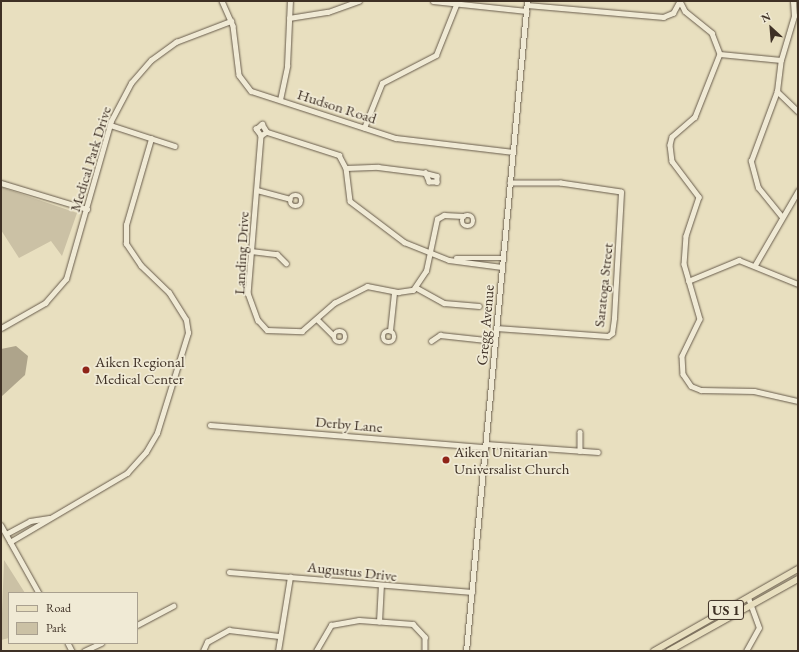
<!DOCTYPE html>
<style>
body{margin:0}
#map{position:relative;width:799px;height:652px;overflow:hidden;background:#e8dfbf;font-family:"EB Garamond",serif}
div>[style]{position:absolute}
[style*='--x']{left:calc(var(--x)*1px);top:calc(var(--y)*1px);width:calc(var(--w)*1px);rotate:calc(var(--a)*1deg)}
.green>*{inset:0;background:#cbc1a5}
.water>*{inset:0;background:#aea48b}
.roads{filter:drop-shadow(0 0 1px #685c4c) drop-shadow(0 0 1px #685c4c)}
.minor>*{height:4.5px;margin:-2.25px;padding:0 2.25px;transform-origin:2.25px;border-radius:2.25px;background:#f0ead5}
.minor>.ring{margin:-2.25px;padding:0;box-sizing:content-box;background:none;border:4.5px solid #f0ead5;border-radius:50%}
.major>*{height:6px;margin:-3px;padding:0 3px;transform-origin:3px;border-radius:3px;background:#e8dfbf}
.dots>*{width:11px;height:11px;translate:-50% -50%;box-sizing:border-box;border:2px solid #f0ead5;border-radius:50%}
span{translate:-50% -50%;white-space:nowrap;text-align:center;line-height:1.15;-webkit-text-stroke:3.5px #f0ead5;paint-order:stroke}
.shield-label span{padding:1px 3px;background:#f0ead5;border:1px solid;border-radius:3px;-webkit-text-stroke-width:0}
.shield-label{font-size:14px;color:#3e3025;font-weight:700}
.street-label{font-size:15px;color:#3e3025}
.poi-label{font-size:15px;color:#3e3025}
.left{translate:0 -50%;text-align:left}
.frame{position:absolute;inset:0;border:2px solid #3e3025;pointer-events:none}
.legend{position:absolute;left:8px;top:592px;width:130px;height:52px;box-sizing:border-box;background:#f0ead5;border:1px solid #a9a08f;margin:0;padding:5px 7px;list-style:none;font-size:12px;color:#3e3025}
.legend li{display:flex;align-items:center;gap:8px;height:20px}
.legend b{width:20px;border:1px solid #a9a08f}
.north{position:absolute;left:751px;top:8px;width:40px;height:40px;-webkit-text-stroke:3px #f0ead5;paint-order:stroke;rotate:334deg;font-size:11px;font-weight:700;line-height:16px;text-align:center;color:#3e3025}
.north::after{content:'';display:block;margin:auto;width:14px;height:18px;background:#3e3025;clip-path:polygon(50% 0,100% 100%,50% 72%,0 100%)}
</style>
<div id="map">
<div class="green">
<i style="clip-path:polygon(1px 187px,77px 213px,62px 256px,51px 241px,19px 258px,1px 230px)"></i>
<i style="clip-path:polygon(4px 560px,25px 593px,9px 593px,9px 638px,1px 640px)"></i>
</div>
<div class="water">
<i style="clip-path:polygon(16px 346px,28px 356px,25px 375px,1px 397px,1px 349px)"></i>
</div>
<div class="roads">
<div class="minor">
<i style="--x:222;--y:1;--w:27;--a:66"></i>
<i style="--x:233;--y:26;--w:49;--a:83"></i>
<i style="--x:239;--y:75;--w:20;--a:53"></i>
<i style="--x:251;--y:91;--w:152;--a:18"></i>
<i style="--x:396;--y:138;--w:118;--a:6.8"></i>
<i style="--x:433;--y:1;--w:94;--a:6.1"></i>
<i style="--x:680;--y:1;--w:11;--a:63"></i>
<i style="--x:685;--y:11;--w:35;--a:39"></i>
<i style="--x:712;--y:33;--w:22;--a:69"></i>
<i style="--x:720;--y:54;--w:68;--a:111.6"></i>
<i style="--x:695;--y:117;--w:30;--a:139"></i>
<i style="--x:672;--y:137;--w:8;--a:104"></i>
<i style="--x:670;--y:145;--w:16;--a:83"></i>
<i style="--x:672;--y:161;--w:45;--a:53.1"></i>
<i style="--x:699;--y:197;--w:41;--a:108.4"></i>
<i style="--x:686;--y:236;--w:28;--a:94"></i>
<i style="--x:684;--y:264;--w:57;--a:73.8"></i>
<i style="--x:700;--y:319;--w:41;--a:115.9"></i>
<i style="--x:682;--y:356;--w:18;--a:87"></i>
<i style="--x:683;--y:374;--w:14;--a:56"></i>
<i style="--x:691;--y:386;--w:11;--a:22"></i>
<i style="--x:701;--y:390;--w:53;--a:1.1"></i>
<i style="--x:754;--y:391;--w:45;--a:12.8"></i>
<i style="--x:527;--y:5;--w:137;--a:5"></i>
<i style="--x:663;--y:17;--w:11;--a:-22"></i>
<i style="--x:673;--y:13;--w:13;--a:-61"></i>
<i style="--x:289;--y:18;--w:39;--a:-9"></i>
<i style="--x:328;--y:12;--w:33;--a:-20"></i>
<i style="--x:720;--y:54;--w:61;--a:5.6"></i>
<i style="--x:777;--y:91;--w:29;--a:44"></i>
<i style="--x:280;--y:100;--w:35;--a:-78"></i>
<i style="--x:287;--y:66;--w:65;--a:-87.4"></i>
<i style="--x:110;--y:125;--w:68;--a:17.9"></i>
<i style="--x:364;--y:128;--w:48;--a:-68.2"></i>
<i style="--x:382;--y:83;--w:61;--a:-27.4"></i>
<i style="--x:436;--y:55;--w:54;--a:-68.2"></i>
<i style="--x:267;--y:132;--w:7;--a:146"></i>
<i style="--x:261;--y:136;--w:9;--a:-126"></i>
<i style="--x:256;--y:129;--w:8;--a:-40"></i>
<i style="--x:262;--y:124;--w:9;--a:58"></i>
<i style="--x:267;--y:132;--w:76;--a:17.7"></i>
<i style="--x:339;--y:155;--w:15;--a:62"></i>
<i style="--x:346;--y:168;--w:33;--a:83"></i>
<i style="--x:350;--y:201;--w:68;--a:37.2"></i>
<i style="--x:404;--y:242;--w:48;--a:21.8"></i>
<i style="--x:449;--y:260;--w:53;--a:7.5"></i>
<i style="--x:261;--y:136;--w:158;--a:94.7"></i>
<i style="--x:248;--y:293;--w:29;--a:70"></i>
<i style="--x:258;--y:320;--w:13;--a:48"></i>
<i style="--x:267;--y:330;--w:35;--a:2"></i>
<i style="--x:302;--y:331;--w:43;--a:-41.2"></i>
<i style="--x:334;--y:303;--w:37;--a:-27"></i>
<i style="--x:367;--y:286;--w:32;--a:11"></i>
<i style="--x:398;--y:292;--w:15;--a:-8"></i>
<i style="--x:413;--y:290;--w:23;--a:-56"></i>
<i style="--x:426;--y:271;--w:53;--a:-78.1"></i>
<i style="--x:437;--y:219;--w:8;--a:-30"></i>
<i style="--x:444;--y:215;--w:19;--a:3"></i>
<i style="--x:346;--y:168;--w:32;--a:-2"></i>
<i style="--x:378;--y:167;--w:47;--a:7.3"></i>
<i style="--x:425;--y:173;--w:12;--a:14"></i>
<i style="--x:437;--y:176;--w:6;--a:90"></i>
<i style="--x:437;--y:182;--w:8;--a:180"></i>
<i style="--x:429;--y:182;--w:10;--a:-114"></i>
<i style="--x:1;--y:183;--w:90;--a:16.8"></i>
<i style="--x:257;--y:190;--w:34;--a:15"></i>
<i class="ring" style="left:290.5px;top:195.5px;width:6.5px;height:6.5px"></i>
<i class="ring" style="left:462.5px;top:215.5px;width:6.5px;height:6.5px"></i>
<i style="--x:781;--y:216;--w:36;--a:-129"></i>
<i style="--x:758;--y:188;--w:28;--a:-105"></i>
<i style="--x:751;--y:161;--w:75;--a:-69.6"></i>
<i style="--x:777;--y:91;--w:31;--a:-83"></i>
<i style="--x:781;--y:60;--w:46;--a:-73.5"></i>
<i style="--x:794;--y:16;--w:15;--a:-94"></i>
<i style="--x:251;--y:251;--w:26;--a:7"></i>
<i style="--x:277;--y:254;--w:13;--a:45"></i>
<i style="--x:456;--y:258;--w:47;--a:0"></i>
<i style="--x:755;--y:265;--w:86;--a:-59.8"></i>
<i style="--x:688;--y:281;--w:55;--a:-22.4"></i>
<i style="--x:739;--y:260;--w:64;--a:22.1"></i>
<i style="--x:417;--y:288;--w:31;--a:29"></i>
<i style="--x:444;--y:303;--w:35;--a:5"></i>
<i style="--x:317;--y:319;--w:23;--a:45"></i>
<i style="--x:1;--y:328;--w:51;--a:-29.6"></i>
<i style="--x:45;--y:303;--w:32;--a:-49"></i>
<i style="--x:66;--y:279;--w:164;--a:-74.1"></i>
<i style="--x:111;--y:121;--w:43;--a:-62.2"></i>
<i style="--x:131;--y:83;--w:30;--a:-49"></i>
<i style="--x:151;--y:60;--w:31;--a:-36"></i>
<i style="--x:176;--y:42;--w:59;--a:-20.9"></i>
<i style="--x:496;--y:328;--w:112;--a:4.1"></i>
<i style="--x:608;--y:336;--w:5;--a:-37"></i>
<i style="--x:612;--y:333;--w:15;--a:-82"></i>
<i style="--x:614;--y:318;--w:126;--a:-86.8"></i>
<i style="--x:621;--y:192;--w:61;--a:-171.5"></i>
<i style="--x:561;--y:183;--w:51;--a:180"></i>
<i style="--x:390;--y:331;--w:39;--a:-84"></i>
<i class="ring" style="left:334.5px;top:331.5px;width:6.5px;height:6.5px"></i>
<i class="ring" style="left:383.5px;top:331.5px;width:6.5px;height:6.5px"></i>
<i style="--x:431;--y:341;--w:11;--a:-34"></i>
<i style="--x:440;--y:335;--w:55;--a:6.2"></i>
<i style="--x:210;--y:425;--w:276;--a:4.6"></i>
<i style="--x:580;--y:432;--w:19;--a:90"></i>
<i style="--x:486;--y:444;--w:112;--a:4.1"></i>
<i style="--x:1;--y:525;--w:78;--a:60.8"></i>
<i style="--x:6;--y:534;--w:27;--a:-28"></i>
<i style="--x:30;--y:521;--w:19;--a:-9"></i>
<i style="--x:10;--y:542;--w:136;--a:-30.5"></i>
<i style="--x:127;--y:473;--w:28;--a:-48"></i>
<i style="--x:146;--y:452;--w:22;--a:-60"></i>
<i style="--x:157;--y:433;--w:105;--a:-72.8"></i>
<i style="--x:188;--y:333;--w:13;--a:-99"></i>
<i style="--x:186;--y:320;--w:32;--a:-122"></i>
<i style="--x:169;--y:293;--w:39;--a:-136"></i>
<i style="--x:141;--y:266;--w:27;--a:-124"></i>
<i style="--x:126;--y:244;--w:19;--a:-90"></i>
<i style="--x:126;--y:225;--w:90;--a:-73.8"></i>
<i style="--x:229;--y:572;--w:244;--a:4.7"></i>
<i style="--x:379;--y:622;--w:36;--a:-87"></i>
<i style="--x:137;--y:625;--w:41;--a:-27.8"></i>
<i style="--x:68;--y:643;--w:9;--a:63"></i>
<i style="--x:84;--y:651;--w:19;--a:-25"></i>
<i style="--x:203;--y:651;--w:10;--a:-66"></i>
<i style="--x:207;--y:642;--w:25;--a:-29"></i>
<i style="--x:229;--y:630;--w:50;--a:6.8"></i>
<i style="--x:278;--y:651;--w:75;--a:-80.8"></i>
<i style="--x:316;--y:651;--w:30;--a:-60"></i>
<i style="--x:331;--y:625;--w:28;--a:-10"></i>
<i style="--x:359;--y:620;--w:54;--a:4.2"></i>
<i style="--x:413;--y:624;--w:18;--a:47"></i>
<i style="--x:425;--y:637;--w:14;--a:90"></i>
<i style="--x:466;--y:651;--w:653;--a:-84.64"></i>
<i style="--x:746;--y:651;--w:26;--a:-61"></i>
<i style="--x:759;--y:628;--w:32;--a:-110"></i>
</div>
<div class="major">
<i style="--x:654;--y:651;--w:166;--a:-29.7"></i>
<i style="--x:669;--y:651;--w:148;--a:-29.2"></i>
</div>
</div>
<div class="dots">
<i style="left:86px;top:370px;background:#8f2418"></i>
<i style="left:446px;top:460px;background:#8f2418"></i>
</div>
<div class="shield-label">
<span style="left:726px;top:610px">US 1</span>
</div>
<div class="street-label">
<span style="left:337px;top:106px;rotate:18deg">Hudson Road</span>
<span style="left:90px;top:159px;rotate:-73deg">Medical Park Drive</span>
<span style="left:241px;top:253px;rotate:-87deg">Landing Drive</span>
<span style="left:603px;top:285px;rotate:-84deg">Saratoga Street</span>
<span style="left:485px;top:325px;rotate:-85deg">Gregg Avenue</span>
<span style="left:349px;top:424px;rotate:5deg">Derby Lane</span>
<span style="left:352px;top:571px;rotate:6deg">Augustus Drive</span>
</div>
<div class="poi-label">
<span class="left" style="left:95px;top:370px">Aiken Regional<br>Medical Center</span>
<span class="left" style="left:454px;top:460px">Aiken Unitarian<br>Universalist Church</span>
</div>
<div class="frame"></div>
<ul class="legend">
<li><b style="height:5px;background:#e8dfbf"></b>Road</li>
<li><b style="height:11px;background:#cbc1a5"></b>Park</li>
</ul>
<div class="north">N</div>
</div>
